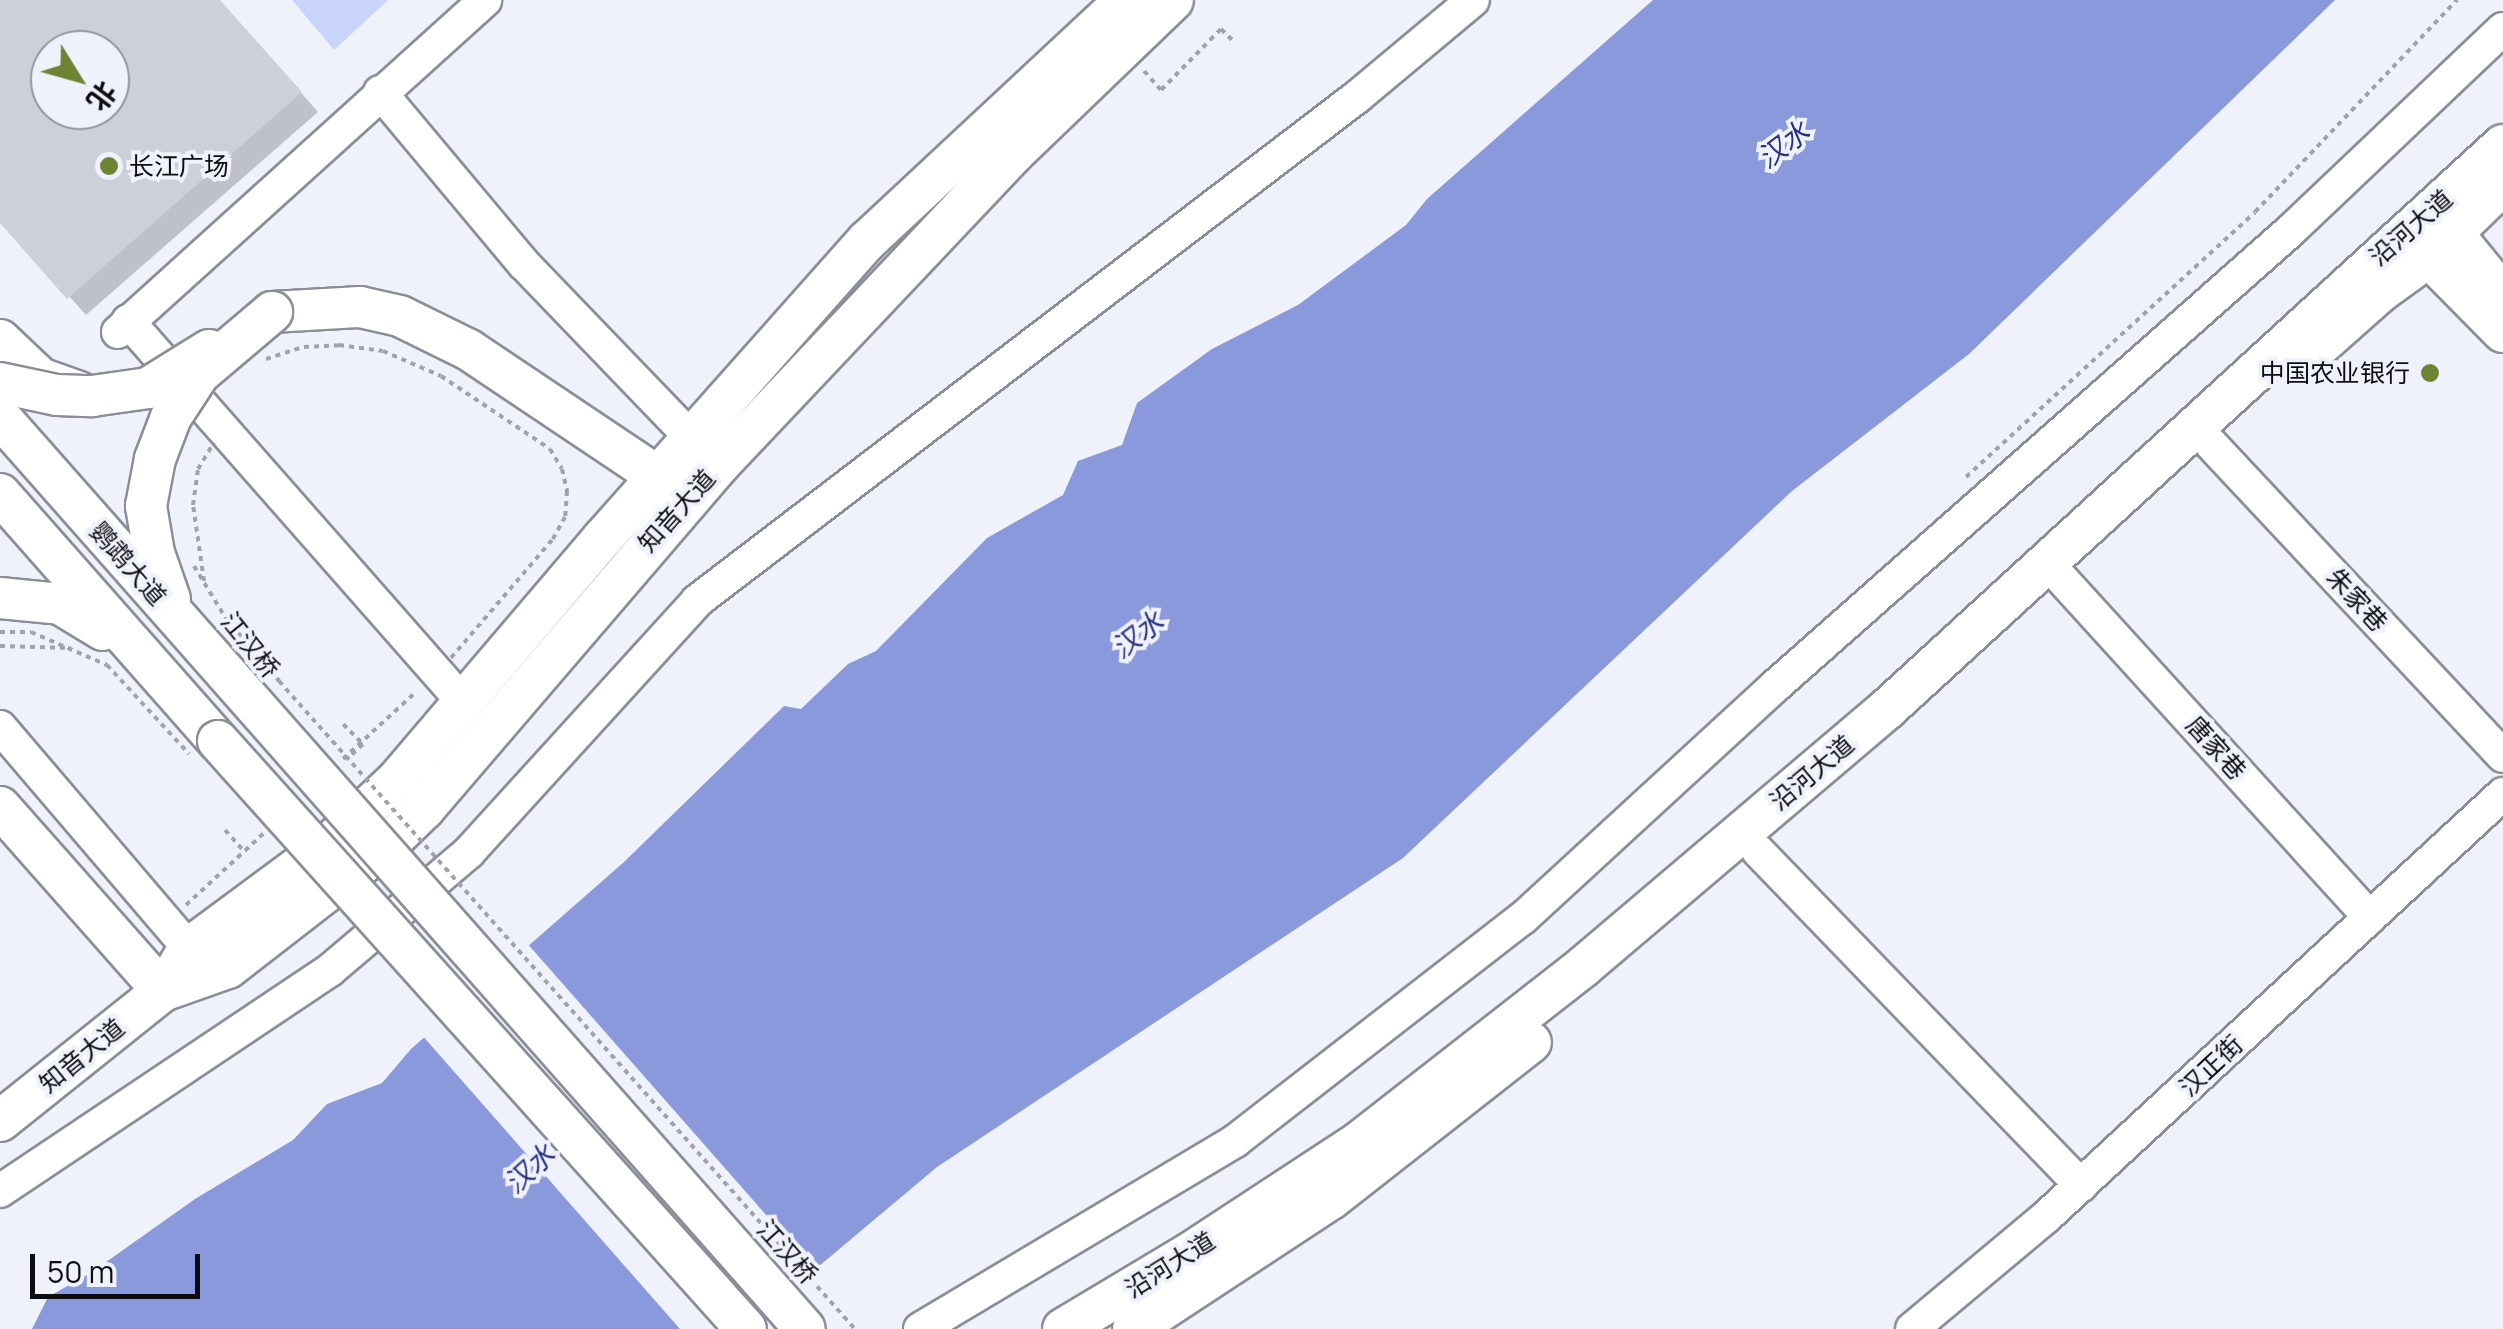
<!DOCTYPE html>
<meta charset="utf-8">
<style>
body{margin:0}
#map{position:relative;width:2503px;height:1329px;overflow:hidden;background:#eff2fb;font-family:Manrope,"Noto Sans SC",sans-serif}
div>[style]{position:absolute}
.green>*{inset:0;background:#c9d4fb}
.water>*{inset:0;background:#8999db}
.pier>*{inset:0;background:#eff2fb}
.shadow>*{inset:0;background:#0003}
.building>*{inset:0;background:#cdd0d9}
.path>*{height:4px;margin-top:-2px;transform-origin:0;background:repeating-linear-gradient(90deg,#a1a3aa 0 5px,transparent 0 10px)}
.roads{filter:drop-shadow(2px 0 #8b8e96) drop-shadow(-2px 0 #8b8e96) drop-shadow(0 2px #8b8e96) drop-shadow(0 -2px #8b8e96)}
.minor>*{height:32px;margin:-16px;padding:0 16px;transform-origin:16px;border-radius:16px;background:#fff}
.major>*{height:40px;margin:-20px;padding:0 20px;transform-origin:20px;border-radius:20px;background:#fff}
.path-bridge>*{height:4px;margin-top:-2px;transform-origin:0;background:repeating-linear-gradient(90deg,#a1a3aa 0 5px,transparent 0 10px)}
.bridges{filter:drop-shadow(2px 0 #8b8e96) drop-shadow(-2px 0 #8b8e96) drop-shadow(0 2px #8b8e96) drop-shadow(0 -2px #8b8e96)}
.major-bridge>*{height:40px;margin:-20px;padding:0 20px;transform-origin:20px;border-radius:20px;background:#fff}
.dots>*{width:28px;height:28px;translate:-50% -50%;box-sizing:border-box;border:5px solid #eff2fb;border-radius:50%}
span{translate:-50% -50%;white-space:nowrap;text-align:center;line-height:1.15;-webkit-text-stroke:8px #eff2fb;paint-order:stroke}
.poi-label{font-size:25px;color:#0c0d10}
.left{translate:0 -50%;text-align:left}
.right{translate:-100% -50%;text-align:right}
.street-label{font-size:25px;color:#0c0d10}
.water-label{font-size:28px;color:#28327e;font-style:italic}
.north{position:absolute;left:30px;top:30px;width:100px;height:100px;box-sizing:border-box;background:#eff2fb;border:2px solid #94969d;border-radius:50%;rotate:127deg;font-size:28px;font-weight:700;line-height:40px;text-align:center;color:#0c0d10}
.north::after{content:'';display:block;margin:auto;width:35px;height:45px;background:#6e8435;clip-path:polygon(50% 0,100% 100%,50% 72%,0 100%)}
.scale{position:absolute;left:30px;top:1254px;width:170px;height:45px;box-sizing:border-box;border:5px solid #0c0d10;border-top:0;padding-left:12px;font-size:30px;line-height:35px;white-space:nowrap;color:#0c0d10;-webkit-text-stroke:8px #eff2fb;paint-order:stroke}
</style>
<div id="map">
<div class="green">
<i style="clip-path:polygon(292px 0,388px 0,334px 50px)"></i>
</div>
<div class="water">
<i style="clip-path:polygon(1653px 0,2335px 0,1969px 354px,1792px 491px,1403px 858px,937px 1167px,744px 1329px,32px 1329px,48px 1297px,92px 1272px,195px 1199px,293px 1140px,327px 1104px,382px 1083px,411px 1049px,624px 862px,784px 706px,801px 709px,848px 664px,876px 651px,987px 538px,1063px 495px,1078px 461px,1122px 445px,1137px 403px,1212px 349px,1298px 305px,1406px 225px,1427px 199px)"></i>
</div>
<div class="pier">
<i style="clip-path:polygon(526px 942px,818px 1274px,752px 1329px,680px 1329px,421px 1034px)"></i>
</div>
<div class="shadow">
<i style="clip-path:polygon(evenodd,0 0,219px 0,318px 112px,86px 315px,0 219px,0 0,50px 50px,110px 50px,110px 110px,50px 110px,50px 50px)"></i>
</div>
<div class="building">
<i style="clip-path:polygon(evenodd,0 0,220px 0,302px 92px,67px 299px,0 223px,0 0,50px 50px,110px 50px,110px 110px,50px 110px,50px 50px)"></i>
</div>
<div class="path">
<i style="left:1144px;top:71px;width:25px;rotate:48deg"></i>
<i style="left:1161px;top:90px;width:86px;rotate:-45.5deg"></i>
<i style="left:1221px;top:29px;width:17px;rotate:45deg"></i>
<i style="left:1966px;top:477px;width:392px;rotate:-42.5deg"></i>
<i style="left:2255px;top:212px;width:293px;rotate:-46.4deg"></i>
<i style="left:0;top:646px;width:71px;rotate:1.6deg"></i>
<i style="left:343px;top:759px;width:100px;rotate:-42.6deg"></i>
<i style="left:225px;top:830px;width:27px;rotate:48deg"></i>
<i style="left:186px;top:905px;width:105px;rotate:-42.7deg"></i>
</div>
<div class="roads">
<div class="minor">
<i style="left:380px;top:92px;width:224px;rotate:50.1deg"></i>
<i style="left:524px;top:264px;width:265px;rotate:46.1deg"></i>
<i style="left:128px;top:321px;width:509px;rotate:48.67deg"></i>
<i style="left:118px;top:332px;width:495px;rotate:-42.1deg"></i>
<i style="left:2211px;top:444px;width:427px;rotate:46.9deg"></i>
<i style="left:2061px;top:578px;width:459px;rotate:47.7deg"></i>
<i style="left:0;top:727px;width:291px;rotate:49.5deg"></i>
<i style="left:1758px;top:851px;width:465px;rotate:46deg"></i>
<i style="left:0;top:1191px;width:397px;rotate:-33.8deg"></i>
<i style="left:330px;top:970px;width:182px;rotate:-40.3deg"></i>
<i style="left:469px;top:852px;width:339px;rotate:-47.7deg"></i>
<i style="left:697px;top:601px;width:830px;rotate:-37.37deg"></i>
<i style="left:1357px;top:97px;width:151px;rotate:-39.9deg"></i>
<i style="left:920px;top:1329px;width:367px;rotate:-30.8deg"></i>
<i style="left:1235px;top:1141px;width:364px;rotate:-37.8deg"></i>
<i style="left:1523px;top:918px;width:340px;rotate:-42.6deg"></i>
<i style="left:1773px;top:688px;width:689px;rotate:-41.47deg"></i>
<i style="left:2289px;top:232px;width:295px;rotate:-43.5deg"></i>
<i style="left:1912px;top:1329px;width:175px;rotate:-39.9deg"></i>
<i style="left:2046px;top:1217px;width:623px;rotate:-42.79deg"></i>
</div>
<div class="major">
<i style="left:2436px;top:213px;width:106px;rotate:50.7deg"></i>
<i style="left:2411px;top:239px;width:131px;rotate:45.3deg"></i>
<i style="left:272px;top:312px;width:88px;rotate:-3.3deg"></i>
<i style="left:360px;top:307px;width:41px;rotate:12.7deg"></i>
<i style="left:400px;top:316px;width:77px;rotate:26.2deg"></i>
<i style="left:469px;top:350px;width:252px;rotate:33.8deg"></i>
<i style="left:0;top:340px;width:55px;rotate:43.5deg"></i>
<i style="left:40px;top:378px;width:41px;rotate:19.7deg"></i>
<i style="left:2309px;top:355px;width:95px;rotate:-41.6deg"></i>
<i style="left:2380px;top:292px;width:58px;rotate:-35.9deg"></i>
<i style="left:2427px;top:258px;width:106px;rotate:-44.2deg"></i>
<i style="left:0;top:494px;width:329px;rotate:48.6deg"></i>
<i style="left:0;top:598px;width:60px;rotate:5.7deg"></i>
<i style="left:60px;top:604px;width:50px;rotate:31.2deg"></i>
<i style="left:0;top:807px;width:246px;rotate:48.5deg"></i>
<i style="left:163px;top:991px;width:50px;rotate:-58.8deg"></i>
<i style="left:189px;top:948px;width:173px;rotate:-36.5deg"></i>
<i style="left:328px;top:845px;width:95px;rotate:-43.3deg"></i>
<i style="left:397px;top:780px;width:318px;rotate:-49.6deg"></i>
<i style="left:603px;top:538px;width:397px;rotate:-48.4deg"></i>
<i style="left:867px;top:241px;width:353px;rotate:-43deg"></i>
<i style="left:0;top:1121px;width:208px;rotate:-38.6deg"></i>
<i style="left:163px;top:991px;width:69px;rotate:-19.5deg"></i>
<i style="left:228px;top:968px;width:202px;rotate:-37.8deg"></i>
<i style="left:388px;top:844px;width:50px;rotate:-44.2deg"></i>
<i style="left:424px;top:809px;width:452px;rotate:-49.4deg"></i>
<i style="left:718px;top:466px;width:428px;rotate:-46.6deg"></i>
<i style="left:1012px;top:155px;width:223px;rotate:-43.9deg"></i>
<i style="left:1063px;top:1329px;width:148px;rotate:-30.9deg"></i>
<i style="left:1190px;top:1253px;width:202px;rotate:-33.3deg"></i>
<i style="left:1359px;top:1142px;width:286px;rotate:-38deg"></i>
<i style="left:1584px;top:966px;width:397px;rotate:-40.3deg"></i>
<i style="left:1887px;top:709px;width:835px;rotate:-42.48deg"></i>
<i style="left:1133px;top:1329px;width:237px;rotate:-33.3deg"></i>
<i style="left:1331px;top:1199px;width:254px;rotate:-38.1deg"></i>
</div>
</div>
<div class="path-bridge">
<i style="left:266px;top:359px;width:40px;rotate:-18deg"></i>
<i style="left:304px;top:347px;width:35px;rotate:-3deg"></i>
<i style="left:339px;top:345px;width:44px;rotate:7.8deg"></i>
<i style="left:383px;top:351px;width:63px;rotate:23.3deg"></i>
<i style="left:441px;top:376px;width:131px;rotate:33.8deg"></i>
<i style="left:550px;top:449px;width:23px;rotate:59deg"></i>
<i style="left:562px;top:469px;width:23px;rotate:77deg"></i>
<i style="left:567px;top:491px;width:26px;rotate:94deg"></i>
<i style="left:565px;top:517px;width:26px;rotate:119deg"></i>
<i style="left:552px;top:540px;width:158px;rotate:130.6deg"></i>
<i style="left:194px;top:566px;width:60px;rotate:58.7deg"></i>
<i style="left:225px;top:617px;width:84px;rotate:49.8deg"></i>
<i style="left:279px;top:681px;width:867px;rotate:48.37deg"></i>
<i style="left:204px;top:581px;width:77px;rotate:-98.2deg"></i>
<i style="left:193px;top:505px;width:36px;rotate:-82deg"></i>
<i style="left:198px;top:469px;width:31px;rotate:-59deg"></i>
<i style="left:0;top:632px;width:31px"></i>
<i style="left:31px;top:632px;width:83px;rotate:23.5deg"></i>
<i style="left:107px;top:665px;width:121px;rotate:47.3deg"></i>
<i style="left:343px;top:724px;width:28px;rotate:45deg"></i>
<i style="left:363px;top:744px;width:21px;rotate:137deg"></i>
</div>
<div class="bridges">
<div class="major-bridge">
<i style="left:0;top:383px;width:58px;rotate:11.9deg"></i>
<i style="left:57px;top:395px;width:35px;rotate:2deg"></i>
<i style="left:92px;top:396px;width:57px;rotate:-8.1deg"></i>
<i style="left:148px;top:388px;width:72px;rotate:-31.9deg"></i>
<i style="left:0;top:417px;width:1216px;rotate:48.57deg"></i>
<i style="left:170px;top:599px;width:49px;rotate:-109.2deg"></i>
<i style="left:154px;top:553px;width:48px;rotate:-99.7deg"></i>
<i style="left:146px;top:506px;width:48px;rotate:-79.2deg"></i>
<i style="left:155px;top:459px;width:45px;rotate:-69.1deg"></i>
<i style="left:171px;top:417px;width:51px;rotate:-56.9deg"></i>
<i style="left:199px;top:374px;width:96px;rotate:-40.3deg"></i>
<i style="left:218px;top:741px;width:790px;rotate:48.08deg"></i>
</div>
</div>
<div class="dots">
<i style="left:109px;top:166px;background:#6e8435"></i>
<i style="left:2430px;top:373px;background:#6e8435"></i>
</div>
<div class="poi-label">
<span class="left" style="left:129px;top:166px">长江广场</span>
<span class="right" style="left:2410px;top:373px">中国农业银行</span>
</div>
<div class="street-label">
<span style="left:2411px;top:228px;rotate:-41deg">沿河大道</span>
<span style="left:677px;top:511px;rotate:-48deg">知音大道</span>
<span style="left:128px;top:564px;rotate:49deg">鹦鹉大道</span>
<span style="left:2357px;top:600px;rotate:47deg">朱家巷</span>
<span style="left:250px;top:645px;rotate:51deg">江汉桥</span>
<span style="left:2216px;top:748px;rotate:48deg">唐家巷</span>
<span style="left:1812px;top:773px;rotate:-40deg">沿河大道</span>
<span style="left:82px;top:1056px;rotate:-39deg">知音大道</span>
<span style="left:2211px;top:1066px;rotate:-43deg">汉正街</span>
<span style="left:787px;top:1252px;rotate:48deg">江汉桥</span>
<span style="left:1170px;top:1265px;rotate:-32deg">沿河大道</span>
</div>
<div class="water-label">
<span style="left:1783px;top:144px;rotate:-37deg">汉水</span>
<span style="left:1137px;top:634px;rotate:-37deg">汉水</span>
<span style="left:529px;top:1168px;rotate:-42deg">汉水</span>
</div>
<div class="north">北</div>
<div class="scale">50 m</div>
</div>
